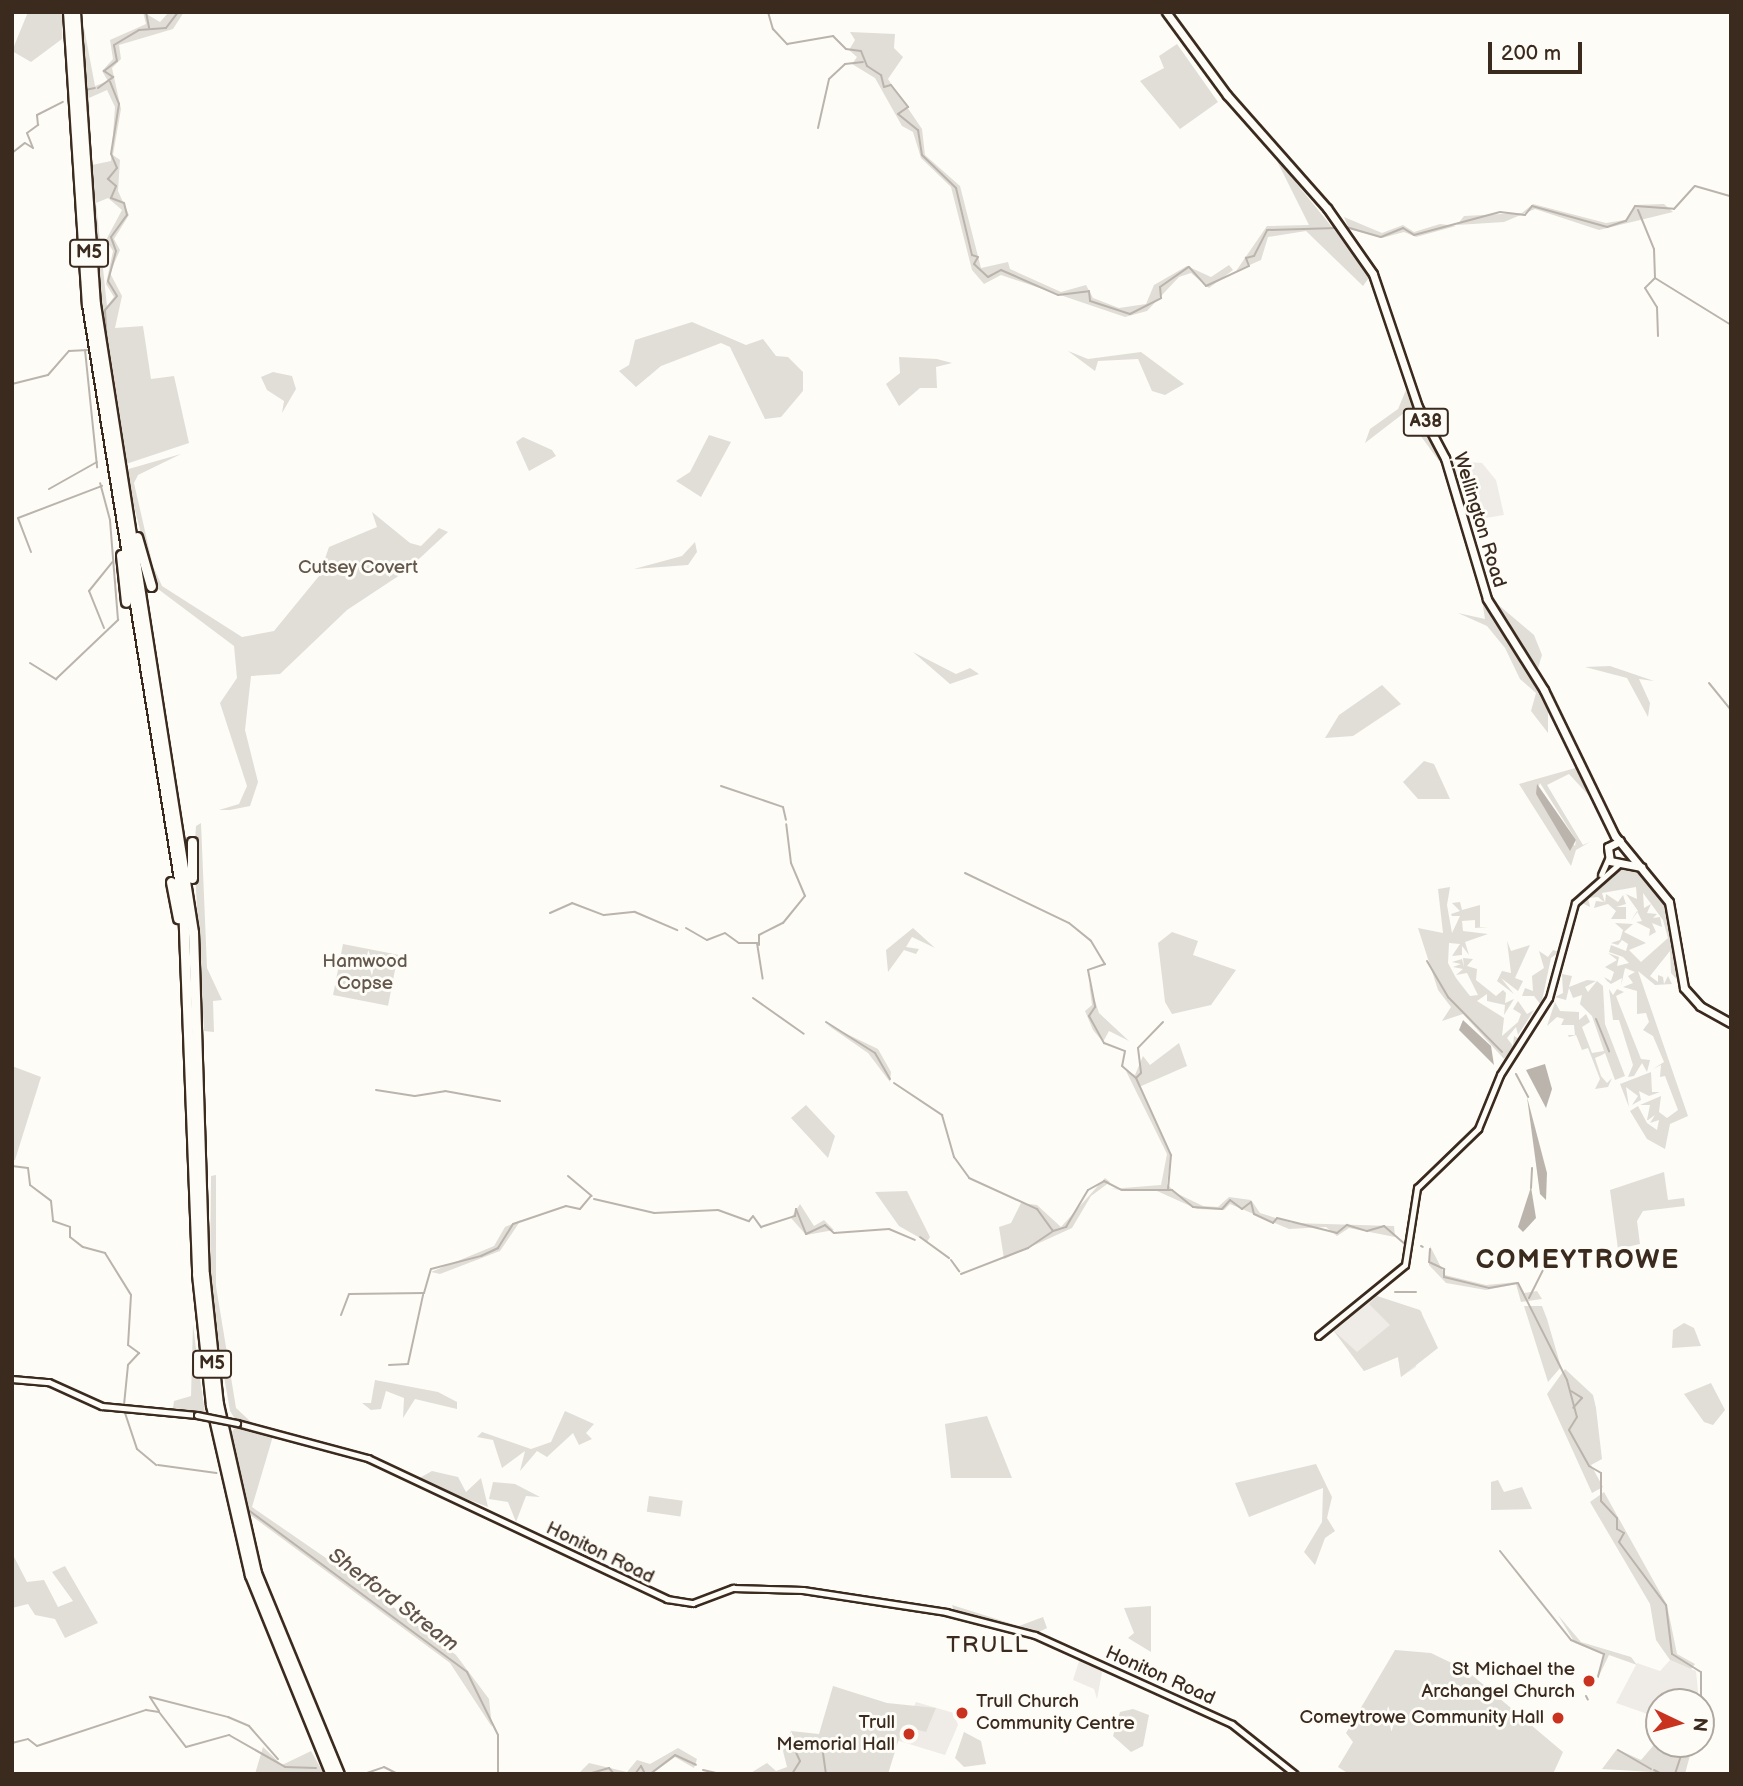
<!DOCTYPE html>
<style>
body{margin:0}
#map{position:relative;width:1743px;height:1786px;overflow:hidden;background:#fdfcf7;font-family:"Balsamiq Sans",sans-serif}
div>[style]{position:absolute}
.built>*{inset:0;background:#efece7}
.green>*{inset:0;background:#e1ded7;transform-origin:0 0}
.water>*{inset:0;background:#bbb4ad}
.stream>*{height:2px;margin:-1px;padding:0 1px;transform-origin:1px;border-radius:1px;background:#bbb4ad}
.roads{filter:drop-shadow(2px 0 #3b2a1e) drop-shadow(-2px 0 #3b2a1e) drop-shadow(0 2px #3b2a1e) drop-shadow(0 -2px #3b2a1e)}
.minor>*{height:4.5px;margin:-2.25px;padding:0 2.25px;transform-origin:2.25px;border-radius:2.25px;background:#fdfcf7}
.major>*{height:7px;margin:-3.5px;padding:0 3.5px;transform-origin:3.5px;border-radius:3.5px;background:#fdfcf7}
.highway>*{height:9px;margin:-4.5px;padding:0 4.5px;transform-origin:4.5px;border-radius:4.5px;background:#fdfcf7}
.bridges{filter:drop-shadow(2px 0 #3b2a1e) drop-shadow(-2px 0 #3b2a1e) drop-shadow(0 2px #3b2a1e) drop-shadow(0 -2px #3b2a1e)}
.minor-bridge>*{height:4.5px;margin:-2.25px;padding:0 2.25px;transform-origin:2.25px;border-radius:2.25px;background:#fdfcf7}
.dots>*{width:19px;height:19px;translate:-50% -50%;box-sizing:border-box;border:4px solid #fdfcf7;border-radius:50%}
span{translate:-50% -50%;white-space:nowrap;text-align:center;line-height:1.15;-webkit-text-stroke:6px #fdfcf7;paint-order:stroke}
.shield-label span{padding:2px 5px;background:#fdfcf7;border:2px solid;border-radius:5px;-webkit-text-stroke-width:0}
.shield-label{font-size:18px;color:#3b2a1e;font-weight:700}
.street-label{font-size:19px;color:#3b2a1e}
.park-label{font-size:19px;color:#64574c}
.poi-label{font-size:19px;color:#3b2a1e}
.right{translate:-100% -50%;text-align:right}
.left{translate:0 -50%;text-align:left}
.water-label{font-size:21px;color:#615349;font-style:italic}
.quarter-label{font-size:23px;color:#3b2a1e;letter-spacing:2px}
.district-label{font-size:26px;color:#3b2a1e;font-weight:700;letter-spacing:2px}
.frame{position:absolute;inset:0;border:14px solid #3b2a1e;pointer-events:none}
.north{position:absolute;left:1645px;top:1688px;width:70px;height:70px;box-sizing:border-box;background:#fdfcf7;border:2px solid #afa8a0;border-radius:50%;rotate:95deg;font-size:19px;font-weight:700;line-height:28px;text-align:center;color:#3b2a1e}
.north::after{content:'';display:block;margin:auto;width:24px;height:32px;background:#c8321e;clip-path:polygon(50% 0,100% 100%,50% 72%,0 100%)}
.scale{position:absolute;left:1488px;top:42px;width:94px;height:32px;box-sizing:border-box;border:4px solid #3b2a1e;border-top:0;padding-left:9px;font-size:21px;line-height:24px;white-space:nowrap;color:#3b2a1e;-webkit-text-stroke:5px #fdfcf7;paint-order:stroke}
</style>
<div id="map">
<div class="built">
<i style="clip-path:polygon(1452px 461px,1482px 463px,1496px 480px,1504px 515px,1467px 521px)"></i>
<i style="clip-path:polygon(1377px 1296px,1422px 1312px,1416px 1367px,1401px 1377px,1398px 1357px,1364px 1371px,1333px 1330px)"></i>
<i style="clip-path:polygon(1080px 1658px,1103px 1667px,1097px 1699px,1094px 1689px,1073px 1680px)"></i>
<i style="clip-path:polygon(1670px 1660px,1696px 1671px,1699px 1702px,1659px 1702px,1659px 1718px,1616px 1703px,1637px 1663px,1660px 1671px)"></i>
<i style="clip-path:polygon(916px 1702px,954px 1713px,958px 1725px,945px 1755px,896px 1740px)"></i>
</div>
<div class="green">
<i style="clip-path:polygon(28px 12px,63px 12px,62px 39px,31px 62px,12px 51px)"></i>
<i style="clip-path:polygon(evenodd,81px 12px,95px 86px,108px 81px,102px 71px,113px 59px,110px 40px,146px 24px,143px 12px,160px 22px,169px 12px,184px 12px,173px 29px,119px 45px,121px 59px,112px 68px,121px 109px,113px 155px,120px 160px,118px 191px,129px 215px,114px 239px,120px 250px,110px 273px,122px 296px,115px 328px,143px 326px,151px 379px,174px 376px,189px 443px,123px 465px,98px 287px,81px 12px,107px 90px,115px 107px,111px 161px,92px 165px,89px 98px,107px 90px,81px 12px,108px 198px,122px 210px,106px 240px,113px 251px,106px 284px,114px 297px,107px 306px,96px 203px,108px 198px)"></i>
<i style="clip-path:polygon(850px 32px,895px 34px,894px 48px,903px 57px,888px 79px,922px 129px,925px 155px,960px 186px,981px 268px,1008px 262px,1010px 269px,1061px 292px,1086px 285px,1093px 298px,1119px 308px,1146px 304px,1154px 285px,1187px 266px,1211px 277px,1229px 265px,1233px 270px,1209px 288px,1191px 273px,1179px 277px,1147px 311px,1125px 317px,1001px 275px,984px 284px,972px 270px,951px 187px,921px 158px,913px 132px,902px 126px,875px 78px,852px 64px,857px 57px,849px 50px,855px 40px)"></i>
<i style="clip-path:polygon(1177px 44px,1218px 102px,1180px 129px,1140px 81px,1164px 68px,1159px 56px)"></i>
<i style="clip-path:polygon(1275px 157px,1371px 275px,1363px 286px,1306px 231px,1268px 237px,1261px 260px,1236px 271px,1267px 226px,1309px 225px)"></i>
<i style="clip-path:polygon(1533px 204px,1606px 223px,1625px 220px,1635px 205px,1664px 204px,1673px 212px,1599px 230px,1535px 209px,1504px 222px,1457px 225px,1464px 216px,1522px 213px)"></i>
<i style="clip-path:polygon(1344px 217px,1382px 233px,1403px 225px,1414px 232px,1440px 224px,1456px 226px,1416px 237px,1404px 232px,1382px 238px,1349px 229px)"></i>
<i style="clip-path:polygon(692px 322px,746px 345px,763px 339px,776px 356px,788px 357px,803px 372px,803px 391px,781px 417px,765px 419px,730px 347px,721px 343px,661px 366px,636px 387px,619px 371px,629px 365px,635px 340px)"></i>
<i style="clip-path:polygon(1068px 351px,1088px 359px,1141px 352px,1184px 384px,1165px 395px,1152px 391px,1138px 359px,1098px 361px,1095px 371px)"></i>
<i style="clip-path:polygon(899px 357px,937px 359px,952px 363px,936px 367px,937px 388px,920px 388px,899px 406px,886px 384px,900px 373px)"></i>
<i style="clip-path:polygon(273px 372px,292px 376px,296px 389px,282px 413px,284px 401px,267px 390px,261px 377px)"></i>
<i style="clip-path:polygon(1406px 390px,1440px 454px,1439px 461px,1404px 413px,1365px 443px,1370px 429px,1398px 409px)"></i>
<i style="clip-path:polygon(709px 435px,731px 442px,701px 497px,676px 481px,690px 472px)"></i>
<i style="clip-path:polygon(523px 437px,552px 450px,556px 456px,529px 471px,516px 442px)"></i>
<i style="clip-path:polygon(181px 454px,138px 475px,134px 483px,153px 566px,162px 586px,242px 637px,274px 631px,319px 576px,329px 547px,377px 527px,372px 512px,410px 543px,421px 546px,439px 528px,448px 532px,406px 571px,347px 610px,280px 674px,251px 676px,245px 730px,258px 782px,250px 806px,230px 810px,219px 810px,239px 804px,247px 786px,220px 703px,237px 678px,234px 646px,154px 586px,125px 470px)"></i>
<i style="clip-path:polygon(695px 542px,697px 552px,688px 565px,634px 569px,682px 556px)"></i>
<i style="clip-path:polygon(1488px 596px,1534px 635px,1542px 655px,1538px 668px)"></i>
<i style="clip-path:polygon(1482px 600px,1548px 705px,1548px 733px,1531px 711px,1536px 693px,1520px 679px,1505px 648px,1487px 626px,1458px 613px,1485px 619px)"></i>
<i style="clip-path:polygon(913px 652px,956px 674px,970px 668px,979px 674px,950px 684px)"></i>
<i style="clip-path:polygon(1610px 666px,1654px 681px,1639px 679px,1650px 703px,1648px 717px,1627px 678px,1585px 667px)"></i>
<i style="clip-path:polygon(1382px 685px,1401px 704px,1353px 736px,1325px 738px,1339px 715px)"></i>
<i style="clip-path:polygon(1424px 761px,1434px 764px,1450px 799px,1418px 799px,1403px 782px)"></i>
<i style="clip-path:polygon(evenodd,1579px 767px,1592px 799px,1569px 774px,1547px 785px,1583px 845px,1590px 842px,1576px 850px,1571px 866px,1519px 784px,1579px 767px,1540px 783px,1576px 840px,1575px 846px,1536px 794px,1540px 783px)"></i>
<i style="clip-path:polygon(201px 823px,207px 968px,222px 1000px,213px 1001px,214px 1032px,204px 1031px,194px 855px,196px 826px)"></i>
<i style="clip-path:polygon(1627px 867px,1645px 876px,1667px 905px,1674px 947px,1678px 981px,1671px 973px,1670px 951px,1650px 976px,1658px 982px,1658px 975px,1663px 977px,1664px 984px,1668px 976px,1672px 984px,1655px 985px,1638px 971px,1688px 1116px,1670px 1124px,1665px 1149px,1647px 1139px,1630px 1111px,1638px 1106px,1647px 1123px,1657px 1130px,1659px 1120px,1650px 1123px,1655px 1115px,1648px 1120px,1647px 1120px,1650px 1105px,1640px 1105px,1661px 1096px,1659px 1112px,1667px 1118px,1678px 1110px,1665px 1076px,1660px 1077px,1661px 1065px,1653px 1069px,1664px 1062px,1653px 1036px,1643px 1030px,1649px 1022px,1646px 1013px,1637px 1014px,1637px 991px,1623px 987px,1633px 983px,1628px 976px,1635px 972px,1625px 968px,1621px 986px,1622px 978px,1611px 984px,1607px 981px,1604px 977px,1611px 981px,1614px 972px,1605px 967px,1617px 960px,1608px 953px,1619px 957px,1617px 966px,1629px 963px,1623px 957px,1609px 952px,1611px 945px,1626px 951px,1628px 944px,1622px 940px,1618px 945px,1611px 943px,1620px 940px,1623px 930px,1615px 923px,1633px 924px,1624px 932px,1646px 943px,1629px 950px,1641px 962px,1668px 938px,1663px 920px,1643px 893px,1644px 908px,1651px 904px,1647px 913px,1657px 914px,1653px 918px,1660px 917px,1662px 927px,1652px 923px,1656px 932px,1649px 936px,1650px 929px,1636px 922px,1642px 921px,1637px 911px,1631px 921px,1638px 911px,1626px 894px,1637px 899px,1636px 887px,1602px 893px,1605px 903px,1606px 894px,1618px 902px,1623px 895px,1626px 904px,1616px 907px,1626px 907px,1626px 919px,1611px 919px,1616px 911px,1608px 904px,1594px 908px,1596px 901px,1604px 902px,1598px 897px,1588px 898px,1590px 907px,1580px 902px,1609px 874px)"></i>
<i style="clip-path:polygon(1450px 887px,1447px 905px,1452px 933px,1460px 916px,1452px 916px,1451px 914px,1460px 911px,1452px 903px,1460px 902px,1462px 910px,1480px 905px,1480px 927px,1488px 927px,1475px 928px,1475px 920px,1462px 921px,1463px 931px,1488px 934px,1465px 942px,1469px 955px,1462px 946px,1462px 955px,1452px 956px,1460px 944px,1449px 943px,1448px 963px,1456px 978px,1470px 996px,1478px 995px,1467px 973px,1456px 975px,1463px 969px,1453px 967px,1461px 964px,1452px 962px,1462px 959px,1464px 967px,1463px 958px,1473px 959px,1467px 966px,1477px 969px,1476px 980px,1496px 996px,1503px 990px,1506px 993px,1505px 1003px,1514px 999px,1504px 1015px,1505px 1005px,1487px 1001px,1487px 994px,1477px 1001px,1504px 1018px,1502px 1036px,1518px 1022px,1521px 1014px,1513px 1009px,1518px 1001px,1527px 1014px,1534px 1010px,1518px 1035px,1516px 1027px,1507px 1038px,1513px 1046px,1514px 1036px,1521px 1040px,1504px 1059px,1463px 1014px,1442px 1021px,1451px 1007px,1438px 990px,1418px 928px,1443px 933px,1438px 889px)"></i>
<i style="clip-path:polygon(913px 928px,935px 948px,912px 937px,906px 947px,919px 949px,916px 954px,904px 950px,888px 972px,886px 950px)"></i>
<i style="clip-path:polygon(1172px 932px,1198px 941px,1193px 955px,1236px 970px,1211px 1005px,1172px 1014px,1165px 1002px,1158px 943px)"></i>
<i style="clip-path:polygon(1507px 941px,1511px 951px,1530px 945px,1515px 978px,1523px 981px,1518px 991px,1501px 978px,1514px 994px,1497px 981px,1502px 971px,1511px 973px)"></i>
<i style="left:343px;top:944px;width:56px;height:52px;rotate:11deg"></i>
<i style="clip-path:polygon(1553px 950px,1559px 952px,1551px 958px,1541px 1005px,1534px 996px,1522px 996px,1525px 988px,1533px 991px,1532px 976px,1544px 968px,1539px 951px,1548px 957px)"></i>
<i style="clip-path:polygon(1562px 974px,1572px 976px,1569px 987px,1587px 980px,1596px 981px,1585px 987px,1588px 992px,1597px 981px,1603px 986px,1605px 1024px,1625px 1076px,1615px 1080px,1605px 1053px,1602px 1055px,1595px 1058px,1601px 1076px,1607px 1083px,1612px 1078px,1608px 1087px,1595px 1089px,1600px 1079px,1588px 1048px,1582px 1050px,1576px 1035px,1569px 1037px,1568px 1035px,1575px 1035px,1574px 1025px,1561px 1025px,1564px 1019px,1557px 1017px,1547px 1026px,1555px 1002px,1560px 1011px,1579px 1012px,1579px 1020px,1586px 1014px,1590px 1022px,1582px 1027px,1592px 1053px,1604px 1051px,1592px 1016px,1580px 1004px,1582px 995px,1573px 998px,1569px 988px,1566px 1000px,1555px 997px,1563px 993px)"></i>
<i style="clip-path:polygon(1089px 983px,1099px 1013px,1129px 1041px,1109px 1031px,1103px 1042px,1093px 1030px,1085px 1011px,1092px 1005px)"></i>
<i style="clip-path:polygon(1609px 989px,1613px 995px,1617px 989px,1624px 992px,1616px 996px,1641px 1059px,1650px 1060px,1647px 1072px,1642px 1063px,1634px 1076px,1628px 1077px,1633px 1065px,1619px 1020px,1613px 1020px)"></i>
<i style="clip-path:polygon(826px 1024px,878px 1049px,891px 1072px,890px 1082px,868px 1053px)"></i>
<i style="clip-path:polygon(1179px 1043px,1187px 1066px,1139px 1087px,1171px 1154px,1167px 1184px,1176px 1193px,1203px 1206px,1218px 1207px,1229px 1197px,1251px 1200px,1260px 1213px,1292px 1223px,1394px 1226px,1395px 1237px,1349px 1228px,1337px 1236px,1326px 1227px,1289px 1229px,1230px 1204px,1224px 1210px,1197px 1209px,1157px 1191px,1110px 1189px,1161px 1185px,1167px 1154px,1126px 1071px,1135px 1075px,1143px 1056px,1150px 1065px)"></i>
<i style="clip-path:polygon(12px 1066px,41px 1077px,15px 1160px,12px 1160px)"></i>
<i style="clip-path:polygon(1651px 1072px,1652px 1092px,1660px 1092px,1649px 1096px,1639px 1091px,1641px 1100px,1632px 1105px,1638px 1096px,1626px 1087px,1629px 1107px,1620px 1084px)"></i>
<i style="clip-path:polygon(806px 1105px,835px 1136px,828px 1158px,791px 1118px)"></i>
<i style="clip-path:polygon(1664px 1172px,1668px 1200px,1684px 1198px,1685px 1206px,1643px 1211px,1637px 1221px,1640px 1244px,1618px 1249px,1610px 1190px)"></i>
<i style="clip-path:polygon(216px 1175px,216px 1286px,236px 1408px,251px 1422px,235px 1419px,230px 1411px,217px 1336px,210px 1274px,211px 1176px)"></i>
<i style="clip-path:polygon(1105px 1178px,1110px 1182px,1091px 1196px,1072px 1228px,1004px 1259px,999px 1227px,1011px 1223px,1021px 1203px,1037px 1205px,1061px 1227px)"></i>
<i style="clip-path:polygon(907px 1191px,930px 1237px,927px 1242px,899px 1226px,875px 1192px)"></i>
<i style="clip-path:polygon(800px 1204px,814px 1226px,824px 1220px,834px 1230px,806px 1235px,791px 1218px)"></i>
<i style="clip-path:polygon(521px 1220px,500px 1251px,440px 1274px,431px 1272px,494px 1246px,505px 1227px)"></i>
<i style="clip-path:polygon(1430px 1246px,1445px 1275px,1486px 1285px,1518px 1282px,1524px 1293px,1537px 1291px,1542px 1299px,1521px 1302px,1516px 1284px,1486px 1290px,1446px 1283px,1429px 1265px)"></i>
<i style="clip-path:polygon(1377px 1296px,1420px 1310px,1438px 1348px,1401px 1377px,1398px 1357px,1364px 1371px,1333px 1330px,1357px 1352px,1390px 1325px,1369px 1304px)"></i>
<i style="clip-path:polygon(1524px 1306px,1542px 1306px,1547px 1319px,1561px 1367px,1548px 1382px)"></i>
<i style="clip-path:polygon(1684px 1323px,1694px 1328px,1701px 1346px,1672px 1348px,1673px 1330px)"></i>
<i style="clip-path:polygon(193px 1324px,197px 1357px,205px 1413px,173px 1408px,174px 1401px,191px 1396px)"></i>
<i style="clip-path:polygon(1565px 1369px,1593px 1395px,1596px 1408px,1602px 1459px,1591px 1465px,1603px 1487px,1592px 1493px,1547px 1394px)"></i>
<i style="clip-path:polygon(375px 1380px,438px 1392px,457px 1402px,457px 1409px,415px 1399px,403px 1418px,404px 1398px,386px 1391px,381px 1409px,371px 1410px,362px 1403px,371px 1403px)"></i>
<i style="clip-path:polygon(1711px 1383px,1725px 1410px,1713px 1425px,1704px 1422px,1684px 1394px)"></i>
<i style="clip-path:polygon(565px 1411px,594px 1424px,586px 1433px,592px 1439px,579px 1445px,573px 1433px,547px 1457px,537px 1451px,520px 1471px,525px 1451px,502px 1468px,493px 1440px,477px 1437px,482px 1432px,531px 1449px,551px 1442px)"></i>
<i style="clip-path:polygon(987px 1416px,1012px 1478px,951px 1478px,945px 1424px)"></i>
<i style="clip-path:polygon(236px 1426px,273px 1436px,252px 1507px,365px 1585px,377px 1584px,379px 1596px,456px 1655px,489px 1699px,492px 1727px,450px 1663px,249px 1514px,230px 1435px)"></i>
<i style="clip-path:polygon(1316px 1464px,1332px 1497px,1327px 1518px,1335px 1531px,1325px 1538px,1315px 1565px,1304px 1552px,1322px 1522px,1323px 1488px,1249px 1517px,1235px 1483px)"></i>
<i style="clip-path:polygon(432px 1471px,458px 1477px,466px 1492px,481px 1478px,488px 1507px,416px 1480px)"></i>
<i style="clip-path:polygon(1498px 1480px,1504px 1492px,1522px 1487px,1532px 1509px,1491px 1510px,1491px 1482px)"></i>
<i style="clip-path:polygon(493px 1482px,515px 1484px,540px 1497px,526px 1496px,516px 1522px,508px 1502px,489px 1499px)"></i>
<i style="clip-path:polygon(1604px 1492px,1667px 1605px,1677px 1654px,1695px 1664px,1691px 1669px,1670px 1660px,1656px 1640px,1650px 1604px,1590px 1502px)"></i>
<i style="left:649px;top:1496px;width:34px;height:16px;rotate:8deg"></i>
<i style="clip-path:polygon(12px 1553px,27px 1582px,44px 1580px,58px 1607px,73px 1601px,52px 1572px,65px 1566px,98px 1623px,65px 1638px,55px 1619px,35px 1615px,28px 1604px,12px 1608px)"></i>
<i style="clip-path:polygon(952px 1605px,1019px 1626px,1043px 1617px,1047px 1628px,1037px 1633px,954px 1612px)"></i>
<i style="clip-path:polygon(1151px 1606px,1151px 1652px,1128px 1638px,1134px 1633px,1124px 1608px)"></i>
<i style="clip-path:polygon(1558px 1615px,1581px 1642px,1631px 1657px,1637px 1665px,1609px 1655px,1597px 1680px,1604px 1655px,1575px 1643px)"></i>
<i style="clip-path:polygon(1395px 1650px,1431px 1653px,1466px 1670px,1563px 1752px,1553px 1774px,1349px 1774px,1338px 1767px,1353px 1742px,1346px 1733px)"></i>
<i style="clip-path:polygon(833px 1686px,887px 1703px,936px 1708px,926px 1732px,903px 1726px,888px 1774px,749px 1774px,767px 1763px,776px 1771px,787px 1767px,783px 1751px,791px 1731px,819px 1734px)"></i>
<i style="clip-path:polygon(1133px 1709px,1149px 1715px,1143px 1746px,1131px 1752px,1113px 1736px,1120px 1712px)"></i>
<i style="clip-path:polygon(964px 1732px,981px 1741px,986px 1764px,964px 1767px,955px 1758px)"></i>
<i style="clip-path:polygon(1659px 1739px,1693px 1744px,1685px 1774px,1602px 1769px,1617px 1749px,1641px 1760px)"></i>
<i style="clip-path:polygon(263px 1747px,282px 1765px,311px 1751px,324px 1774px,255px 1774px)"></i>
<i style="clip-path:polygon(678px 1748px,697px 1759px,694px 1768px,675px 1757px,652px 1774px,578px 1774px,589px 1763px,627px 1772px,637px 1760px,650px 1764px)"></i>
</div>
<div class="water">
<i style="clip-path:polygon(1537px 784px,1576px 840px,1570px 851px,1536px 794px)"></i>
<i style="clip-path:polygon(1463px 1020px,1491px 1046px,1494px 1065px,1459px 1030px)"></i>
<i style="clip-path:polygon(1545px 1064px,1552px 1089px,1546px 1108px,1526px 1070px)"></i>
<i style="clip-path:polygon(1527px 1097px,1547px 1173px,1546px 1200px,1540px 1194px)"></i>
<i style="clip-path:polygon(1531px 1187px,1536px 1218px,1523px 1232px,1518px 1227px)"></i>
</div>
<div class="stream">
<i style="left:146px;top:12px;width:16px;rotate:79deg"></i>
<i style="left:768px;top:12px;width:18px;rotate:74deg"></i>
<i style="left:773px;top:29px;width:21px;rotate:47deg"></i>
<i style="left:787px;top:44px;width:47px;rotate:-9.9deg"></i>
<i style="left:833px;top:36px;width:18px;rotate:45deg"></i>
<i style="left:846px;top:49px;width:15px;rotate:8deg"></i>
<i style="left:861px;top:51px;width:16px;rotate:68deg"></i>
<i style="left:867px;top:66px;width:17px;rotate:33deg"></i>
<i style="left:881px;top:75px;width:12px;rotate:76deg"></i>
<i style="left:884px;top:87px;width:7px;rotate:-16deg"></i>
<i style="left:891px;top:85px;width:28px;rotate:52deg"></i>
<i style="left:908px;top:107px;width:12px;rotate:145deg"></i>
<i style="left:898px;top:114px;width:26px;rotate:39deg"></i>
<i style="left:918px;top:130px;width:25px;rotate:81deg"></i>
<i style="left:922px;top:155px;width:47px;rotate:44.1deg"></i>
<i style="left:956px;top:188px;width:69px;rotate:76.6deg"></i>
<i style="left:972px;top:255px;width:6px;rotate:18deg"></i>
<i style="left:978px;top:257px;width:8px;rotate:120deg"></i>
<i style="left:974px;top:264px;width:19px;rotate:43deg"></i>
<i style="left:988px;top:277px;width:15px;rotate:-28deg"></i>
<i style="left:1001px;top:270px;width:62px;rotate:23.7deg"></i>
<i style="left:1058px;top:295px;width:31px;rotate:-7deg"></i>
<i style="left:1089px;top:291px;width:10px;rotate:84deg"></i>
<i style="left:1090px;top:301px;width:42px;rotate:18deg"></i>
<i style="left:1130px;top:314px;width:35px;rotate:-27deg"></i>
<i style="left:1161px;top:298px;width:11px;rotate:-95deg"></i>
<i style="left:1160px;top:287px;width:35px;rotate:-35deg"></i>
<i style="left:1189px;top:267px;width:25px;rotate:48deg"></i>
<i style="left:1206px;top:286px;width:47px;rotate:-24.9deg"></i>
<i style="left:1249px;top:266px;width:9px;rotate:-111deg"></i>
<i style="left:1246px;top:258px;width:8px;rotate:-14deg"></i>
<i style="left:1254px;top:256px;width:29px;rotate:-63deg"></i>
<i style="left:1267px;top:230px;width:70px;rotate:-1.6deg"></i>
<i style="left:98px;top:88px;width:19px;rotate:-36deg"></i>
<i style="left:113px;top:77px;width:11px;rotate:-146deg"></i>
<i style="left:104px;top:71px;width:16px;rotate:-38deg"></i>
<i style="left:117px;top:61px;width:16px;rotate:-101deg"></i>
<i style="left:114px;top:45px;width:29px;rotate:-31deg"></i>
<i style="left:139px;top:30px;width:27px;rotate:-4deg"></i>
<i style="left:166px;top:28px;width:20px;rotate:-53deg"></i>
<i style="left:85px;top:90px;width:10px;rotate:-11deg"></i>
<i style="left:818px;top:128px;width:50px;rotate:-77.3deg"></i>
<i style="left:829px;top:79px;width:22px;rotate:-43deg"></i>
<i style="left:845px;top:64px;width:18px;rotate:-6deg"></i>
<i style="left:12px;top:153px;width:16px;rotate:-38deg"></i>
<i style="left:25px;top:143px;width:9px;rotate:32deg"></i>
<i style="left:33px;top:148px;width:16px;rotate:-112deg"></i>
<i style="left:27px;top:133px;width:14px;rotate:-36deg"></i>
<i style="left:38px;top:125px;width:10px;rotate:-96deg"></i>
<i style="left:37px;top:115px;width:29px;rotate:-27deg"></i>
<i style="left:1638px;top:210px;width:42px;rotate:67.7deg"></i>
<i style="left:1654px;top:249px;width:29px;rotate:88deg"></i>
<i style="left:1655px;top:278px;width:89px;rotate:31.7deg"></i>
<i style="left:1346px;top:227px;width:36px;rotate:16deg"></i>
<i style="left:1381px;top:237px;width:24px;rotate:-22deg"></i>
<i style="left:1403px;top:228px;width:13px;rotate:32deg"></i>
<i style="left:1414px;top:235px;width:89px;rotate:-15deg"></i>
<i style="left:1500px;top:212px;width:25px;rotate:7deg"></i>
<i style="left:1525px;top:215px;width:11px;rotate:-52deg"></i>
<i style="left:1532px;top:206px;width:78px;rotate:15.6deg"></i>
<i style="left:1607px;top:227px;width:20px;rotate:-18deg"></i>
<i style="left:1626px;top:221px;width:17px;rotate:-59deg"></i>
<i style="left:1635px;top:206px;width:39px;rotate:4deg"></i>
<i style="left:1674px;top:209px;width:31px;rotate:-48deg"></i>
<i style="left:1695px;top:186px;width:37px;rotate:16deg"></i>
<i style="left:1655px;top:278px;width:14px;rotate:135deg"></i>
<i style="left:1645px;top:288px;width:22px;rotate:58deg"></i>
<i style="left:1657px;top:307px;width:29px;rotate:88deg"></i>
<i style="left:107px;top:348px;width:38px;rotate:-93deg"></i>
<i style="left:105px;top:310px;width:18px;rotate:-49deg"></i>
<i style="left:117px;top:296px;width:17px;rotate:-121deg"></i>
<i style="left:108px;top:281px;width:31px;rotate:-75deg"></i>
<i style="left:116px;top:251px;width:15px;rotate:-110deg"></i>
<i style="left:111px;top:237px;width:27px;rotate:-54deg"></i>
<i style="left:127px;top:215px;width:12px;rotate:-104deg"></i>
<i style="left:124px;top:203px;width:14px;rotate:-159deg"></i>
<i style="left:111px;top:198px;width:13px;rotate:-67deg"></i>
<i style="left:116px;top:186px;width:11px;rotate:-139deg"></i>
<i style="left:108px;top:179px;width:14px;rotate:-51deg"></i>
<i style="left:117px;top:168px;width:15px;rotate:-113deg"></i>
<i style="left:111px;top:154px;width:51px;rotate:-80.9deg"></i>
<i style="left:119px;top:104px;width:24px;rotate:-112deg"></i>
<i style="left:85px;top:350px;width:118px;rotate:84.1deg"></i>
<i style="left:12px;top:384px;width:37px;rotate:-14deg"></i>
<i style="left:48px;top:375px;width:32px;rotate:-49deg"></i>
<i style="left:69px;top:351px;width:19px;rotate:-3deg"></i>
<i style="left:49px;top:489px;width:55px;rotate:-29.4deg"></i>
<i style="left:31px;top:552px;width:36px;rotate:-111deg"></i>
<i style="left:18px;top:518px;width:90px;rotate:-20.9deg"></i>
<i style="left:104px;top:628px;width:40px;rotate:-112deg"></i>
<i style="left:89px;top:591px;width:38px;rotate:-51deg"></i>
<i style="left:30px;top:663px;width:31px;rotate:32deg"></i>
<i style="left:56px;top:679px;width:86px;rotate:-43.6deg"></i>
<i style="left:118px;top:620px;width:100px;rotate:-94.6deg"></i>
<i style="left:110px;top:520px;width:38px;rotate:-105deg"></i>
<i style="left:1709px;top:683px;width:35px;rotate:51deg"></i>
<i style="left:721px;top:786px;width:65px;rotate:18.7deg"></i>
<i style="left:783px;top:807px;width:13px;rotate:77deg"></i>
<i style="left:965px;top:873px;width:115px;rotate:25.7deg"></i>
<i style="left:1069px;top:923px;width:28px;rotate:39deg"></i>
<i style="left:1091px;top:941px;width:27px;rotate:59deg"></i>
<i style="left:1105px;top:964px;width:18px;rotate:161deg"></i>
<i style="left:1088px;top:970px;width:38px;rotate:79deg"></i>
<i style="left:1095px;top:1007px;width:11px;rotate:124deg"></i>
<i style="left:1089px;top:1016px;width:31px;rotate:61deg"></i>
<i style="left:1104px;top:1043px;width:22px;rotate:21deg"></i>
<i style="left:1125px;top:1051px;width:15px;rotate:101deg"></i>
<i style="left:1122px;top:1066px;width:18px;rotate:41deg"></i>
<i style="left:550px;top:913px;width:24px;rotate:-24deg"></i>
<i style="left:572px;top:903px;width:34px;rotate:21deg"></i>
<i style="left:604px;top:915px;width:31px;rotate:-6deg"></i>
<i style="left:635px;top:912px;width:46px;rotate:23.2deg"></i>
<i style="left:686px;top:928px;width:24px;rotate:30deg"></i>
<i style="left:707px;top:940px;width:19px;rotate:-21deg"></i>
<i style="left:725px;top:933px;width:17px;rotate:36deg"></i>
<i style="left:739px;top:943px;width:18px"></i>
<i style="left:757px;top:943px;width:36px;rotate:81deg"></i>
<i style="left:759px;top:945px;width:10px;rotate:-90deg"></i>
<i style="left:759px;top:935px;width:27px;rotate:-27deg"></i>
<i style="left:783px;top:923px;width:35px;rotate:-51deg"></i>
<i style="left:805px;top:896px;width:36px;rotate:-113deg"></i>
<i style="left:791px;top:863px;width:39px;rotate:-97deg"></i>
<i style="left:1427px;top:961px;width:42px;rotate:59.7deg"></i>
<i style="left:1448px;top:997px;width:77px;rotate:45.5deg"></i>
<i style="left:753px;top:998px;width:62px;rotate:35.2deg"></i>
<i style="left:1596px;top:1019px;width:35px;rotate:68deg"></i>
<i style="left:826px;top:1022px;width:58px;rotate:32.3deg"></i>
<i style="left:875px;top:1053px;width:30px;rotate:60deg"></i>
<i style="left:1163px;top:1022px;width:36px;rotate:134deg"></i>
<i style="left:1138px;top:1048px;width:25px;rotate:83deg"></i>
<i style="left:1141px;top:1073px;width:7px;rotate:135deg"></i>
<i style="left:1136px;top:1078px;width:85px;rotate:65.6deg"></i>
<i style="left:1171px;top:1155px;width:35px;rotate:95deg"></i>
<i style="left:1516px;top:1074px;width:26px;rotate:62deg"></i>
<i style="left:894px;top:1083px;width:58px;rotate:33.7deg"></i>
<i style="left:942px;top:1115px;width:44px;rotate:74.1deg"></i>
<i style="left:954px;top:1157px;width:26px;rotate:54deg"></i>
<i style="left:969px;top:1178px;width:75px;rotate:24.5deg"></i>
<i style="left:1037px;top:1209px;width:27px;rotate:54deg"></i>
<i style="left:1053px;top:1231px;width:14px;rotate:-17deg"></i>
<i style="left:1066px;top:1227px;width:43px;rotate:-59.3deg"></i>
<i style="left:1088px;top:1190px;width:18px;rotate:-29deg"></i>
<i style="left:1104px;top:1181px;width:20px;rotate:27deg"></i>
<i style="left:1122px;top:1190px;width:50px"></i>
<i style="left:1172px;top:1190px;width:27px;rotate:39deg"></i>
<i style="left:1193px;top:1207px;width:29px;rotate:4deg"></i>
<i style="left:1222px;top:1209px;width:12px;rotate:-48deg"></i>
<i style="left:1230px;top:1200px;width:15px;rotate:37deg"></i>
<i style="left:1242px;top:1209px;width:11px;rotate:-38deg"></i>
<i style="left:1251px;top:1202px;width:12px;rotate:76deg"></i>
<i style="left:1254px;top:1214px;width:21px;rotate:25deg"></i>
<i style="left:1273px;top:1223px;width:6px;rotate:-51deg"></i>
<i style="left:1277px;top:1218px;width:62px;rotate:14deg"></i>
<i style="left:1337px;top:1233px;width:13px;rotate:-39deg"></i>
<i style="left:1347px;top:1225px;width:21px;rotate:17deg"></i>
<i style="left:1367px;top:1231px;width:18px;rotate:-16deg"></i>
<i style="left:1384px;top:1226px;width:28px;rotate:41deg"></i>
<i style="left:376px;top:1090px;width:39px;rotate:9deg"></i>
<i style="left:415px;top:1096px;width:30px;rotate:-9deg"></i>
<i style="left:445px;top:1091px;width:56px;rotate:10.3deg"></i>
<i style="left:12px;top:1156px;width:7px;rotate:90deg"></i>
<i style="left:12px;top:1166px;width:16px;rotate:7deg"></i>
<i style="left:28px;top:1168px;width:17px;rotate:83deg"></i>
<i style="left:30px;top:1185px;width:26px;rotate:37deg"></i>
<i style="left:51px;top:1201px;width:20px;rotate:84deg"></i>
<i style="left:53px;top:1221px;width:18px;rotate:19deg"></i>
<i style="left:70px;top:1227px;width:10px;rotate:90deg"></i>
<i style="left:70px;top:1237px;width:16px;rotate:38deg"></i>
<i style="left:83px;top:1247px;width:23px;rotate:15deg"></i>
<i style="left:105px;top:1253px;width:49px;rotate:58.2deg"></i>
<i style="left:131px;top:1295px;width:50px;rotate:93.4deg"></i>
<i style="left:128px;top:1345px;width:14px;rotate:36deg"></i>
<i style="left:139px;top:1353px;width:16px;rotate:133deg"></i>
<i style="left:128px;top:1365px;width:40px;rotate:95.7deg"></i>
<i style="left:568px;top:1176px;width:31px;rotate:40deg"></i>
<i style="left:1531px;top:1188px;width:20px;rotate:-87deg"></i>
<i style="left:594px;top:1199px;width:62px;rotate:13.1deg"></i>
<i style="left:654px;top:1213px;width:64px;rotate:-2.7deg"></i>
<i style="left:718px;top:1210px;width:33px;rotate:20deg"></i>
<i style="left:749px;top:1221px;width:6px;rotate:-51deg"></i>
<i style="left:753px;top:1216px;width:14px;rotate:54deg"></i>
<i style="left:761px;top:1227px;width:36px;rotate:-18deg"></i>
<i style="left:795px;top:1216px;width:7px;rotate:-82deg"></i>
<i style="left:796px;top:1209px;width:27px;rotate:68deg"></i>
<i style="left:806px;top:1234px;width:21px;rotate:-25deg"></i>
<i style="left:825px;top:1225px;width:12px;rotate:42deg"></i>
<i style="left:834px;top:1233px;width:55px;rotate:-4.2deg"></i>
<i style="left:889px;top:1229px;width:28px;rotate:23deg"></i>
<i style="left:920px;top:1237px;width:36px;rotate:36deg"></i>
<i style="left:1421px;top:1246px;width:2px;rotate:27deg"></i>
<i style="left:1430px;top:1249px;width:13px;rotate:94deg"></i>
<i style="left:1429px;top:1262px;width:17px;rotate:25deg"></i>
<i style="left:1444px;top:1269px;width:8px;rotate:90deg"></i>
<i style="left:1444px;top:1277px;width:46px;rotate:13.7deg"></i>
<i style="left:1489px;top:1288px;width:29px;rotate:-10deg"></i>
<i style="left:1518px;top:1283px;width:109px;rotate:63.2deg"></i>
<i style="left:1567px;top:1380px;width:38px;rotate:75deg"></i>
<i style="left:1577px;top:1417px;width:15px;rotate:122deg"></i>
<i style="left:1569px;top:1430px;width:41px;rotate:60.9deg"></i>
<i style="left:1589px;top:1466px;width:14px;rotate:30deg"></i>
<i style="left:1601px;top:1473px;width:28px;rotate:90deg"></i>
<i style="left:1601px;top:1501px;width:23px;rotate:47deg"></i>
<i style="left:1617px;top:1518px;width:11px;rotate:90deg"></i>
<i style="left:1617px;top:1529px;width:8px;rotate:30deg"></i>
<i style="left:1624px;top:1533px;width:10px;rotate:119deg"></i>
<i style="left:1619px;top:1542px;width:79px;rotate:53.3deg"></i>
<i style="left:1666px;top:1605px;width:49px;rotate:83deg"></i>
<i style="left:1672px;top:1654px;width:34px;rotate:32deg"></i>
<i style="left:1701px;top:1672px;width:37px;rotate:90deg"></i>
<i style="left:951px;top:1260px;width:14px;rotate:54deg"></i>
<i style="left:961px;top:1274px;width:72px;rotate:-21.2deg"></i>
<i style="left:1028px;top:1248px;width:30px;rotate:-34deg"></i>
<i style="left:1395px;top:1292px;width:21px"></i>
<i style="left:1529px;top:1298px;width:40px;rotate:-63.4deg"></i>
<i style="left:341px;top:1315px;width:22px;rotate:-69deg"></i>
<i style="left:349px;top:1294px;width:75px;rotate:-0.8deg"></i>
<i style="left:424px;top:1293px;width:25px;rotate:-74deg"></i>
<i style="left:431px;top:1269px;width:52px;rotate:-14.6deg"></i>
<i style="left:481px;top:1256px;width:19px;rotate:-25deg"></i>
<i style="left:498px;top:1248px;width:28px;rotate:-58deg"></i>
<i style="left:513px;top:1224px;width:56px;rotate:-18.8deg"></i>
<i style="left:566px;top:1206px;width:14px;rotate:12deg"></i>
<i style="left:580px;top:1209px;width:17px;rotate:-50deg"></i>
<i style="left:389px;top:1365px;width:19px;rotate:-3deg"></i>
<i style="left:408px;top:1364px;width:71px;rotate:-77.7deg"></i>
<i style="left:1571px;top:1391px;width:13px;rotate:32deg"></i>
<i style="left:1582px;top:1398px;width:13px;rotate:132deg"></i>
<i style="left:124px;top:1410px;width:41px;rotate:71.6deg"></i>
<i style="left:137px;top:1449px;width:25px;rotate:40deg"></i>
<i style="left:158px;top:1465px;width:59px;rotate:7.9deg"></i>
<i style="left:237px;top:1470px;width:40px;rotate:75.6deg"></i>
<i style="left:247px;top:1509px;width:274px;rotate:36.5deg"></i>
<i style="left:467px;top:1672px;width:70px;rotate:63.8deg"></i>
<i style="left:498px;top:1735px;width:39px;rotate:90deg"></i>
<i style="left:1500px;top:1551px;width:114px;rotate:51.4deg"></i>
<i style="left:1571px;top:1640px;width:36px;rotate:23deg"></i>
<i style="left:1604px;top:1654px;width:24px;rotate:105deg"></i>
<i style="left:1586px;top:1696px;width:4px;rotate:63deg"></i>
<i style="left:159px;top:1711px;width:17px;rotate:-123deg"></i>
<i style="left:150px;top:1697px;width:81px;rotate:14.4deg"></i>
<i style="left:228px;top:1717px;width:23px;rotate:23deg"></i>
<i style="left:249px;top:1726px;width:44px;rotate:48.7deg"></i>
<i style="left:12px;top:1743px;width:16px;rotate:-14deg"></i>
<i style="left:28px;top:1739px;width:11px;rotate:38deg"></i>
<i style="left:37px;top:1746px;width:115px;rotate:-18.3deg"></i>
<i style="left:146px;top:1710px;width:13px;rotate:9deg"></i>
<i style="left:159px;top:1712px;width:44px;rotate:52.4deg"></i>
<i style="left:186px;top:1747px;width:45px;rotate:-15.6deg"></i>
<i style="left:229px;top:1735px;width:64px;rotate:29.7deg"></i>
<i style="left:285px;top:1767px;width:31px;rotate:2deg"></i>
<i style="left:1618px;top:1750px;width:38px;rotate:30deg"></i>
<i style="left:703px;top:1770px;width:18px;rotate:13deg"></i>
<i style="left:1654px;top:1770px;width:9px;rotate:27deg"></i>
<i style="left:348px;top:1774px;width:6px"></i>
<i style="left:364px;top:1774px;width:21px;rotate:-19deg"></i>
<i style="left:384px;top:1767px;width:16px;rotate:27deg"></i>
<i style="left:588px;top:1774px;width:22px;rotate:-16deg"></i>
<i style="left:609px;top:1768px;width:8px;rotate:50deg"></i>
<i style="left:617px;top:1774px;width:2px"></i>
<i style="left:635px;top:1774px;width:10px;rotate:-53deg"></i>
<i style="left:641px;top:1766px;width:9px;rotate:63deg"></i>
<i style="left:650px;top:1774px;width:31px;rotate:-37deg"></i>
<i style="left:675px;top:1755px;width:23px;rotate:25deg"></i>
<i style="left:763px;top:1774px;width:6px"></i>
<i style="left:792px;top:1774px;width:15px;rotate:-58deg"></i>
<i style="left:800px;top:1761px;width:14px;rotate:-115deg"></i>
<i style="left:794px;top:1748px;width:28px;rotate:-4deg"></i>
<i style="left:822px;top:1746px;width:28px;rotate:82deg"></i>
<i style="left:1675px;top:1774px;width:32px;rotate:-72deg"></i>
</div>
<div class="roads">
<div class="minor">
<i style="left:1601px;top:875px;width:17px;rotate:-66deg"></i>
<i style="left:1318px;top:1336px;width:112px;rotate:-39.2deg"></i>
<i style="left:1405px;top:1265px;width:78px;rotate:-81.1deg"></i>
<i style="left:1417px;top:1188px;width:85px;rotate:-44deg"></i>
<i style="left:1478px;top:1129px;width:58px;rotate:-67.8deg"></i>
<i style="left:1500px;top:1075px;width:91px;rotate:-57.5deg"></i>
<i style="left:1549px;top:998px;width:98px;rotate:-74.7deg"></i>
<i style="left:1575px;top:903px;width:57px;rotate:-41.5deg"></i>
<i style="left:12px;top:1379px;width:37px;rotate:5deg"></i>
<i style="left:49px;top:1382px;width:58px;rotate:24.4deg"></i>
<i style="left:102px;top:1406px;width:95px;rotate:5.4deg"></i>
<i style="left:237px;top:1423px;width:136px;rotate:15deg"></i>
<i style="left:368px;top:1458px;width:331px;rotate:25.2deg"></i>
<i style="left:667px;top:1599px;width:26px;rotate:9deg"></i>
<i style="left:693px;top:1603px;width:43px;rotate:-20.6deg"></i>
<i style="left:733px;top:1588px;width:70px;rotate:1.6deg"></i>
<i style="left:803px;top:1590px;width:145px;rotate:8.7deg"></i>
<i style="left:946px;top:1612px;width:92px;rotate:14.5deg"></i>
<i style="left:1035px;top:1635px;width:216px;rotate:24.3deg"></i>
<i style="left:1232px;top:1724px;width:80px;rotate:38.4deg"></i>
</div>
<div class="major">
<i style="left:1166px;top:12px;width:103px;rotate:53.7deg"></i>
<i style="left:1227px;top:95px;width:151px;rotate:48.5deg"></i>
<i style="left:1327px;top:208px;width:80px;rotate:55.1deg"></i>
<i style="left:1373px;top:274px;width:140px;rotate:71.3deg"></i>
<i style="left:1418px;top:407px;width:58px;rotate:62.1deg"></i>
<i style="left:1445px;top:458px;width:147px;rotate:73.4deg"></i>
<i style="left:1487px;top:599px;width:107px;rotate:57.9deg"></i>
<i style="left:1544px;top:690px;width:162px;rotate:64.1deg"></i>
<i style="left:1615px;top:836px;width:85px;rotate:50.7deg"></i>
<i style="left:1669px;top:902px;width:87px;rotate:80.1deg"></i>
<i style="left:1684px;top:988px;width:24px;rotate:48deg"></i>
<i style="left:1700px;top:1006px;width:35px;rotate:29deg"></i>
<i style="left:1620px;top:841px;width:13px;rotate:153deg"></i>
<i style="left:1608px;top:847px;width:14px;rotate:82deg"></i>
<i style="left:1610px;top:861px;width:32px;rotate:11deg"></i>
</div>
<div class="highway">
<i style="left:68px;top:12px;width:293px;rotate:86.3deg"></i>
<i style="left:87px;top:304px;width:608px;rotate:80.91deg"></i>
<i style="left:183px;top:904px;width:370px;rotate:87.8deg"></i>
<i style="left:197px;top:1274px;width:132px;rotate:83.9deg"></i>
<i style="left:211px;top:1405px;width:174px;rotate:77.1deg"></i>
<i style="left:250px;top:1575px;width:215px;rotate:67.9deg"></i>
<i style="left:75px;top:12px;width:293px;rotate:86.1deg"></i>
<i style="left:95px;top:304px;width:636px;rotate:81.13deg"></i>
<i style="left:193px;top:932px;width:342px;rotate:88.2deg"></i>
<i style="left:204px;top:1274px;width:131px;rotate:83.9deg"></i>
<i style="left:218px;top:1404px;width:173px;rotate:77.3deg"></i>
<i style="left:256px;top:1573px;width:217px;rotate:67.6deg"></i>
<i style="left:137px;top:537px;width:51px;rotate:74.1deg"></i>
<i style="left:121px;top:555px;width:47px;rotate:83.9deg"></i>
<i style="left:192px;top:842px;width:36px;rotate:90deg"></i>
<i style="left:171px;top:882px;width:37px;rotate:79deg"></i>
</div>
</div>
<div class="bridges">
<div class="minor-bridge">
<i style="left:197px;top:1415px;width:41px;rotate:11.3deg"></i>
</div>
</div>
<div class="dots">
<i style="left:1589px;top:1681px;background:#c8321e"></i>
<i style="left:962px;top:1713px;background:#c8321e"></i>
<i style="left:1558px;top:1718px;background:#c8321e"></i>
<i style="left:909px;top:1734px;background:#c8321e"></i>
</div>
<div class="shield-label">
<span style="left:89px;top:253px">M5</span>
<span style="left:1426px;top:422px">A38</span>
<span style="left:212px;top:1364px">M5</span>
</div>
<div class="street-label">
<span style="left:1479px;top:520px;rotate:73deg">Wellington Road</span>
<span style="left:600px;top:1553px;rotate:26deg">Honiton Road</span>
<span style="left:1160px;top:1676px;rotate:24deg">Honiton Road</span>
</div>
<div class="park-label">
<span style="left:358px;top:568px">Cutsey Covert</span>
<span style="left:365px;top:973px">Hamwood<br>Copse</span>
</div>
<div class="poi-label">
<span class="right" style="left:1575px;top:1681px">St Michael the<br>Archangel Church</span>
<span class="left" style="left:976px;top:1713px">Trull Church<br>Community Centre</span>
<span class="right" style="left:1544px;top:1718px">Comeytrowe Community Hall</span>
<span class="right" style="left:895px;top:1734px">Trull<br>Memorial Hall</span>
</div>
<div class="water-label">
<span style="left:393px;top:1600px;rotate:37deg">Sherford Stream</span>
</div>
<div class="quarter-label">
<span style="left:988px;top:1645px">TRULL</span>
</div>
<div class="district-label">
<span style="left:1578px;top:1261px">COMEYTROWE</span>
</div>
<div class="frame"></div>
<div class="north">N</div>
<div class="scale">200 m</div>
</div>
